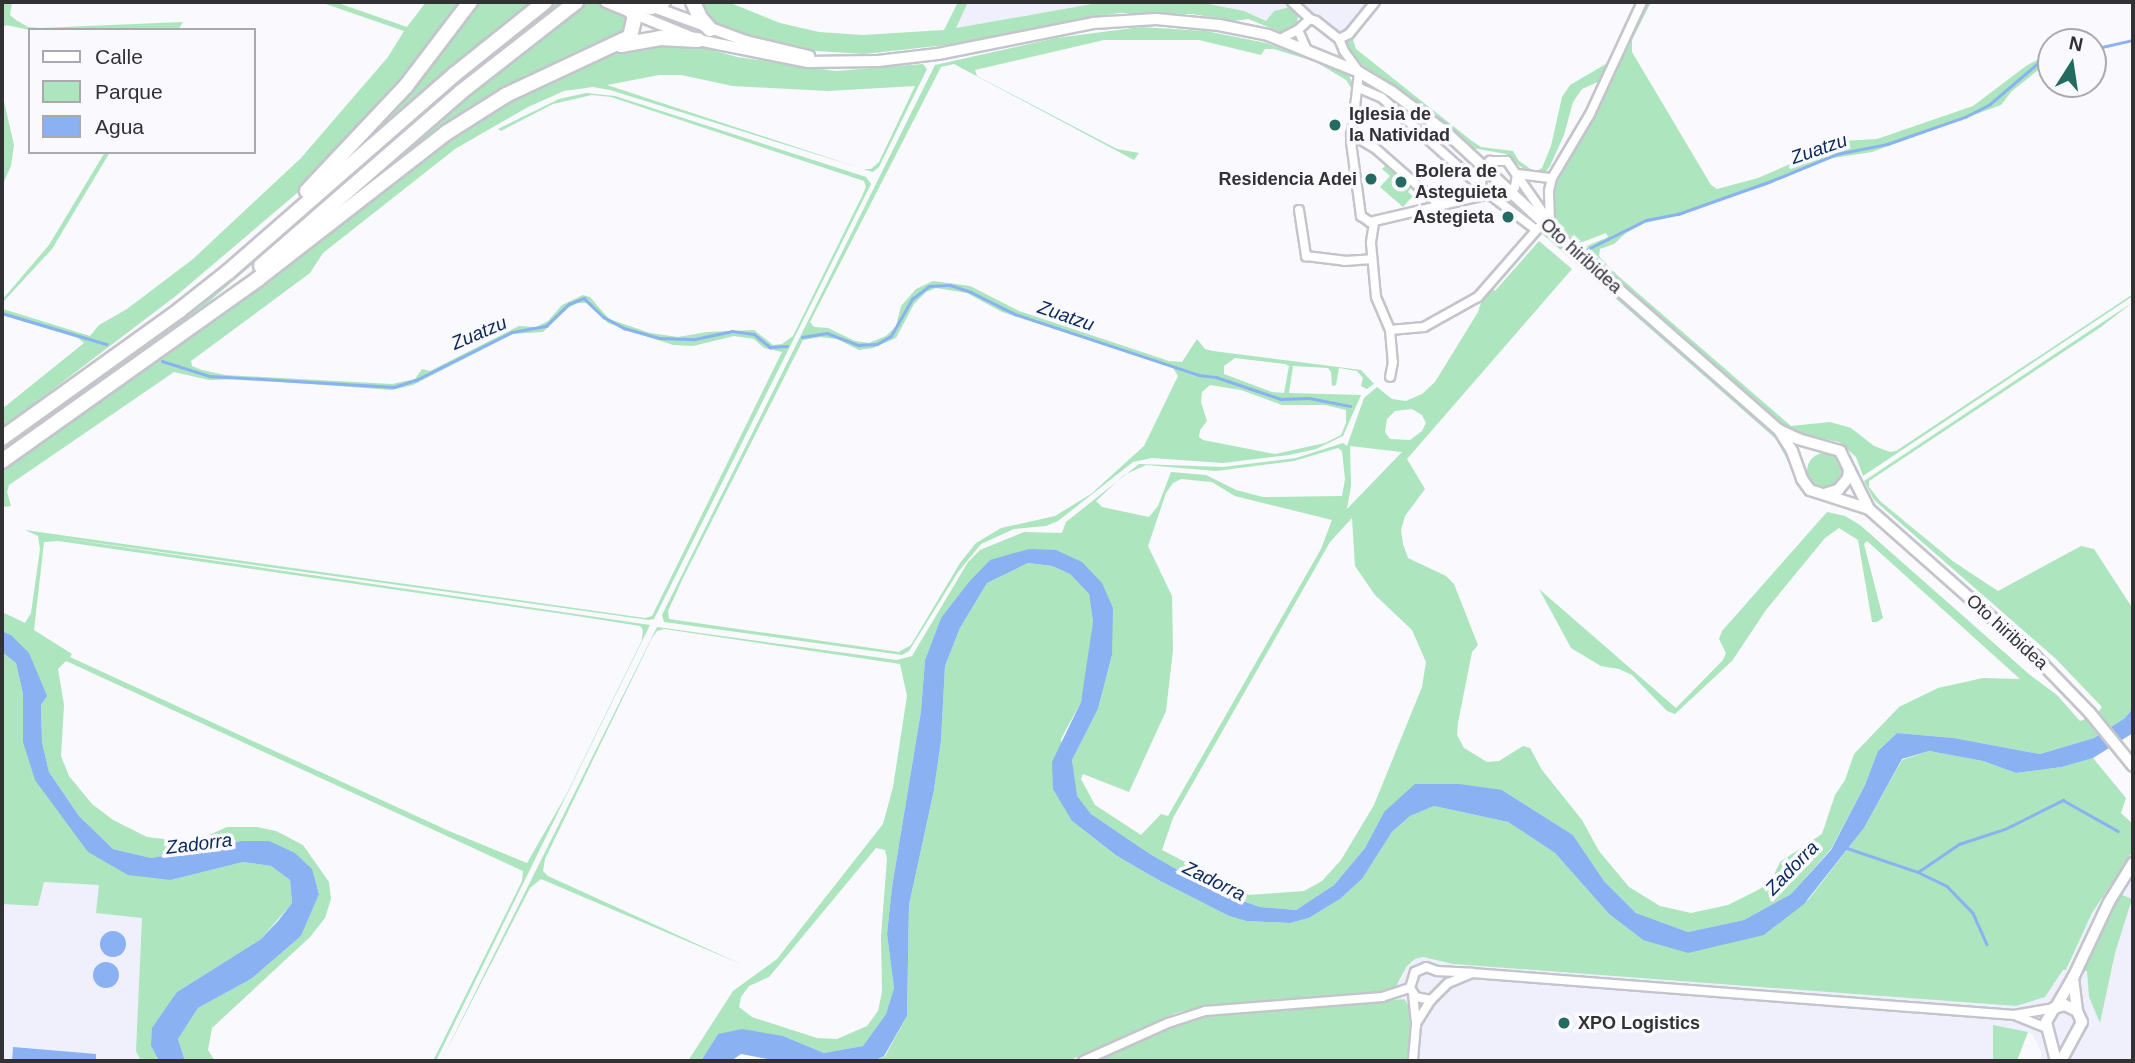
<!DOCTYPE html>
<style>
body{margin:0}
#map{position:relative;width:2135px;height:1063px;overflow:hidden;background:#f9f9fe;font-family:Arial,sans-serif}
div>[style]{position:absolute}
.built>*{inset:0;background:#f0f0fd}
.green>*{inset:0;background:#ace5be}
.round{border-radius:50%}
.water>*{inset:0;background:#8ab2f2}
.stream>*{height:2.5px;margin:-1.25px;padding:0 1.25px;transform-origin:1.25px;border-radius:1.25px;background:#8ab2f2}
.roads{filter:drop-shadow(2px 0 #c4c4cc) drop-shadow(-2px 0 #c4c4cc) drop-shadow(0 2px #c4c4cc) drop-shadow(0 -2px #c4c4cc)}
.street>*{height:8px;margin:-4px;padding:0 4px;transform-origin:4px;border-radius:4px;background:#fff}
.secondary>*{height:10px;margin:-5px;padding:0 5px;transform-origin:5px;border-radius:5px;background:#fff}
.highway>*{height:14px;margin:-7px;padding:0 7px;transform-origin:7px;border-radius:7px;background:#fff}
.dots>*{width:19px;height:19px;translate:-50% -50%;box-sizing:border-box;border:4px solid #f9f9fe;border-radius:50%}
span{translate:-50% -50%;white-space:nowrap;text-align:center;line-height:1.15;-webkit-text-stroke:7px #f9f9fe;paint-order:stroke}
.poi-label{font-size:18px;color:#323235;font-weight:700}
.left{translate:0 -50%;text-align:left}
.right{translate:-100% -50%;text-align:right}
.street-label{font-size:18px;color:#323235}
.water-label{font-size:19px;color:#0a2859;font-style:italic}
.frame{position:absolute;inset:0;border:4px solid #323235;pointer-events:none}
.legend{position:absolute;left:28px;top:28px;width:228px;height:126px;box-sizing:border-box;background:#f9f9fe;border:2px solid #a9a9ae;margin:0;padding:9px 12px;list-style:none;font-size:21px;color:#323235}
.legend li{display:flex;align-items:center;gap:14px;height:35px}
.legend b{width:35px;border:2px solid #a9a9ae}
.north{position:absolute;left:2037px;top:28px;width:70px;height:70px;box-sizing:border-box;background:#f9f9fe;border:2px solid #a9a9ae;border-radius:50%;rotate:12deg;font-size:19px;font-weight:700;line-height:28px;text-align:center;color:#323235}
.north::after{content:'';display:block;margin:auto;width:24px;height:32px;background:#236a60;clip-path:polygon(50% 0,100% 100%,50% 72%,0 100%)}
</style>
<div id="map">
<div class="built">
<i style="clip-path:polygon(968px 2px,1103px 2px,955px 28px)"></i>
<i style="clip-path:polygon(1199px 2px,1378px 2px,1344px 44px,1290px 7px,1266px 21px,1244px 11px)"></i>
<i style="clip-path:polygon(2133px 848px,2133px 1061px,2041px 1061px,2041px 1051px,2032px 1034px,1993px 1025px,1993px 1061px,1408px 1061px,1404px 999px,1394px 999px,1388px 993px,1402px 978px,1407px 966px,1415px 959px,1423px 957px,1453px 964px,2016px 1006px,2054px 984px,2063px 970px,2067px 970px,2092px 913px)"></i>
<i style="clip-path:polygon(43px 882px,99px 885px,143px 918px,136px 1051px,141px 1061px,2px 1061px,2px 904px,38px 906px)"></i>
</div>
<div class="green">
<i style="clip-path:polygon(2px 2px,12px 2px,10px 15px,16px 20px,28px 27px,40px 28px,183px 22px,178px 30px,30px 30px,6px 25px,2px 28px)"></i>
<i style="clip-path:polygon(320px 2px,335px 2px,407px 27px,426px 2px,464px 2px,409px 74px,303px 188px,177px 295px,2px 428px,2px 409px,84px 343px,78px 338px,2px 315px,2px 300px,49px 245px,105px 152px,110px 152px,52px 249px,3px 302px,3px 309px,90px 336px,99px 325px,127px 309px,193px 259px,301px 158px,388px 57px,404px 31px)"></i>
<i style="clip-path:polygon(476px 2px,533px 2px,371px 134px)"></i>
<i style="clip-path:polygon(556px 2px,565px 2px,482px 67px,197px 312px,2px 453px,2px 445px,131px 354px,478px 63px)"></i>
<i style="clip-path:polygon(588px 2px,613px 2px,629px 17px,627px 32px,558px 64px,362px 192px,360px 189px,535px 41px)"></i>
<i style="clip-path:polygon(698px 2px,728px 2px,780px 23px,819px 32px,863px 35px,944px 30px,958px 2px,968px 2px,956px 28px,1103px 2px,1199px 2px,1244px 11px,1266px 21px,1274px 11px,1290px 7px,1299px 14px,1295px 29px,1283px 33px,1248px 19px,1234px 21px,1192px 14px,1118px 13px,946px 45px,864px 54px,801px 50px,728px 31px,710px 20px)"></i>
<i style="clip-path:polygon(1378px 2px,1382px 2px,1353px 40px,1356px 49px,1472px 141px,1481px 147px,1513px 151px,1519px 161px,1535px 172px,1542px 168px,1551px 146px,1562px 97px,1570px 85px,1611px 61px,1602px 80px,1582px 89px,1573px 102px,1564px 135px,1550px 166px,1544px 174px,1528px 173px,1506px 154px,1473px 148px,1434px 113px,1364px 66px,1345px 48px,1344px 44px)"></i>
<i style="clip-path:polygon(1646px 2px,1651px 2px,1632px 40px,1632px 52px,1711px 185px,1717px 189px,1758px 178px,1843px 141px,1877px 139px,1973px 106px,2026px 66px,2051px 52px,2051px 60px,2012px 91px,2001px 105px,1872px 152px,1833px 158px,1811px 165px,1765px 186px,1696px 207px,1682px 215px,1645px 223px,1626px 233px,1614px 244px,1600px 249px,1599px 256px,1617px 275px,1791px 426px,1830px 422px,1851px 428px,1874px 446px,1890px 452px,1896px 451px,2133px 294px,2133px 296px,1863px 476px,1856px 457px,1839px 442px,1798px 434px,1783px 427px,1580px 249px,1608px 237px,1606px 233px,1580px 243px,1563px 231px,1552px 212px,1551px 197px,1555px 186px,1584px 135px)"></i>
<i style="clip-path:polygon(evenodd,1141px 27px,1206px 31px,1266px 43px,1338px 69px,1349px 76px,1357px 91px,1351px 104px,1347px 107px,1351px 103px,1352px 89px,1346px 80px,1316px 62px,1274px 49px,1265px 49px,1261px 55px,1199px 40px,1104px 40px,975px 70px,977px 76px,1117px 149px,1139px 153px,1134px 160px,954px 64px,941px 67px,810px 322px,814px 327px,828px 328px,855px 341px,869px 343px,886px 336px,896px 326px,901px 306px,916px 289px,933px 281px,970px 286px,1019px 311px,1169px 361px,1182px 362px,1197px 339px,1205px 349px,1213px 351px,1361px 370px,1374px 384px,1367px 389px,1361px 386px,1363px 378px,1357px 371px,1339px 368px,1336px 385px,1332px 386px,1331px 372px,1328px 368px,1293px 366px,1289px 393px,1361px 395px,1343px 436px,1316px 449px,1289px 455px,1223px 463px,1152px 458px,1133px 462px,1058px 521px,1046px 526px,1014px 529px,981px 544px,958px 572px,909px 651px,902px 655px,664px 622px,662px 615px,935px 65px,1056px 38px,1141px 27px,936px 288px,967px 293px,1002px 312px,1173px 368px,1178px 376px,1144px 446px,1091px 494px,1055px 516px,1001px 528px,976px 543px,960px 563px,911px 645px,899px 652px,669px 619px,668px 611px,683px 578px,803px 340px,820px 337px,837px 339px,859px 350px,873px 348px,896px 338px,914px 304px,926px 292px,936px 288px,1141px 27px,1235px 358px,1285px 364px,1289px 366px,1284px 393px,1272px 392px,1224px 374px,1224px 366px,1235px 358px,1141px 27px,1210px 385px,1241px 390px,1282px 405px,1325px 405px,1346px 410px,1346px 423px,1341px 435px,1325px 443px,1275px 454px,1203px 440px,1199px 437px,1200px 430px,1207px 421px,1201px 402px,1202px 392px,1210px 385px)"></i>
<i style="clip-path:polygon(evenodd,667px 44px,698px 46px,737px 57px,836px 71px,923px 64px,927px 69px,879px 167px,873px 172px,610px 90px,593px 87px,564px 91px,528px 107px,455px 149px,323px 253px,310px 273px,191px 361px,192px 366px,202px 370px,225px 375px,392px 384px,415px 379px,422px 369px,430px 371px,519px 326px,536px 327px,548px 321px,562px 305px,583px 295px,590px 297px,609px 319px,650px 333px,678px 337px,707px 332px,754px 330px,773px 345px,782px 344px,793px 336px,862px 196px,866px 187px,864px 181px,611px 97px,592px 95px,553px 104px,501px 131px,498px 129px,559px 99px,586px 93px,615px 96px,866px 177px,871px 184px,654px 619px,649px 620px,47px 536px,650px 625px,436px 1061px,433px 1061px,522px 881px,523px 871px,66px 661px,58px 669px,64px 705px,61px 756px,69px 776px,92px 804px,113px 820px,147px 837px,181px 841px,200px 839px,227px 827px,257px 827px,276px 831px,303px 845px,329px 882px,331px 899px,325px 918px,310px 937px,212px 1028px,208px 1050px,215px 1061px,185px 1061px,178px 1039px,198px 1008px,251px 979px,301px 936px,319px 893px,311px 869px,241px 841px,151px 858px,113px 849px,79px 816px,49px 772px,42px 742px,41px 705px,46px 696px,11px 635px,2px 631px,2px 612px,25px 623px,31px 613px,40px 549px,38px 536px,25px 530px,645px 618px,652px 616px,782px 352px,764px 348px,754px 339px,734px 336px,693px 346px,673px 345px,608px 323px,586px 303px,578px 303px,568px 308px,543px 332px,513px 334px,413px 385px,392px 390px,239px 379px,209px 380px,174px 372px,9px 485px,7px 492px,11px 506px,2px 507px,2px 471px,476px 120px,579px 65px,633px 49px,667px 44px,659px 75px,681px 75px,733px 86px,828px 91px,915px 86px,879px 162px,871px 169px,863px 169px,607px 85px,659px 75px,667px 44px,58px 541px,577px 616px,640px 626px,643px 630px,642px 640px,566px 795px,527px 863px,449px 831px,70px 657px,72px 654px,34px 630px,44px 542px,58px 541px)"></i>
<i style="clip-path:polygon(2px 93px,14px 145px,11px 166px,2px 186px)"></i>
<i style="clip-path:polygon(1386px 165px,1412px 187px,1408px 192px,1413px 196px,1403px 207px,1380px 187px,1390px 176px,1382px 169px)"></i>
<i style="clip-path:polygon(1540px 232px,1548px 233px,1774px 432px,1785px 446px,1789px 463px,1776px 439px)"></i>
<i style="clip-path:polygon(evenodd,1539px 241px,1572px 269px,1407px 459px,1425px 489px,1405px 516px,1401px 530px,1403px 544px,1408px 558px,1446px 576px,1454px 584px,1478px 645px,1472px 652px,1458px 723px,1457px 735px,1464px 748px,1487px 762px,1499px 761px,1523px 746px,1530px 748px,1542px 770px,1582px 820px,1599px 851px,1629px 887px,1660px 906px,1691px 913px,1728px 905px,1756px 891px,1770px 883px,1780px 862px,1822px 834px,1835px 795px,1845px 780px,1854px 754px,1899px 707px,1938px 688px,1983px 678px,2020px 679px,1867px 541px,1864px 544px,1883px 618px,1877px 622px,1872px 622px,1858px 540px,1839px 528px,1825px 538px,1766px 610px,1732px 661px,1675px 714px,1667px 711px,1632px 675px,1619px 669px,1601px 666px,1571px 648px,1539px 589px,1676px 708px,1723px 660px,1726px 653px,1719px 639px,1722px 631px,1827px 512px,1845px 516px,1860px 525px,2030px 675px,2057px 695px,2080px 721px,2096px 715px,2102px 707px,2056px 659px,1874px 500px,1864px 481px,2133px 302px,2101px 327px,1869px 481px,1869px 487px,1880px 501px,1954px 562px,1998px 591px,2081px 546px,2094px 549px,2133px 609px,2133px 708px,2125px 718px,2094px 738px,2040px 754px,1954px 738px,1897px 733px,1878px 751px,1865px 785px,1831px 849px,1791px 894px,1744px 920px,1688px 932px,1636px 913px,1604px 881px,1573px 835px,1502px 790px,1384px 812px,1365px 848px,1334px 885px,1296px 910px,1260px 907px,1214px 891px,1150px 854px,1091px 814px,1076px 796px,1072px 760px,1098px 709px,1112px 655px,1082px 562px,990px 560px,941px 618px,925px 660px,921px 711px,892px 887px,887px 934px,894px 988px,886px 1014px,863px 1046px,824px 1053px,783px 1036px,718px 1034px,701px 1061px,688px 1061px,733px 991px,777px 959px,883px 824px,893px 787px,907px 696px,900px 664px,664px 629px,657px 631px,652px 638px,545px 859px,543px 871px,548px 876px,743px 965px,541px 879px,530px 888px,441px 1061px,657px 627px,897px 660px,912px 656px,968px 562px,980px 550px,1024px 532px,1062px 533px,1066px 522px,1139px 464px,1223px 467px,1296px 458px,1343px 443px,1347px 446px,1364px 398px,1377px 387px,1392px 399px,1406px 401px,1422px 394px,1435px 382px,1478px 312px,1484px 294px,1491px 287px,1495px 291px,1539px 241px,1412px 409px,1422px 415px,1426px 423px,1422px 431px,1410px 440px,1390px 439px,1385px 432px,1387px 419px,1395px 411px,1412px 409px,1539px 241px,1350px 446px,1402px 452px,1347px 509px,1351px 486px,1350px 446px,1539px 241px,1338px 448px,1342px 451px,1345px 479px,1342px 496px,1263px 497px,1236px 490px,1206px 475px,1171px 472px,1158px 506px,1149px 517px,1102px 507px,1096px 501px,1124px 475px,1146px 465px,1216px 471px,1294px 461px,1338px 448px,1539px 241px,1181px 479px,1212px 482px,1235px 496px,1332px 520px,1321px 549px,1168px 816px,1161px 814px,1141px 835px,1095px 805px,1081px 779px,1083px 774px,1129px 792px,1166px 711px,1173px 650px,1172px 596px,1148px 546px,1166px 493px,1173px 483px,1181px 479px,1539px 241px,1352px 518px,1355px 566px,1375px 595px,1412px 630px,1426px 662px,1422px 687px,1374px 805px,1341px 860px,1322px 881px,1304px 891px,1249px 895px,1162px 850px,1173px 818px,1330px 542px,1352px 518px,1539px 241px,876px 848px,885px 850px,887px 859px,881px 936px,882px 992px,878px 1011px,867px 1026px,837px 1039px,817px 1038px,752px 1017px,739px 1007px,741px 997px,749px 986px,769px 977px,876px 848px)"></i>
<i class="round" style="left:1807px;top:453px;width:36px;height:36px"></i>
<i style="clip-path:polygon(1028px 563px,1052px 566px,1070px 574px,1089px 594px,1093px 622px,1087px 671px,1081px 702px,1061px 739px,1072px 821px,1117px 856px,1162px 882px,1229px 916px,1246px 921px,1290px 923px,1309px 918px,1340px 899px,1362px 879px,1392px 832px,1410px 816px,1434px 806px,1508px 822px,1555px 853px,1609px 914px,1643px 940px,1764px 935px,1809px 899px,1864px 828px,1902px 760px,1929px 751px,1983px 761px,2016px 773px,2062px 767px,2093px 758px,2126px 798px,2121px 813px,2133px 824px,2133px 851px,2092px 913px,2066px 970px,2063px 970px,2045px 997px,2016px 1006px,1453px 964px,1423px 957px,1415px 959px,1407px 966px,1394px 990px,1388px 993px,1200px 1007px,1176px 1013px,1068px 1061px,874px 1061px,885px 1056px,907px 1016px,909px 905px,934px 790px,941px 741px,945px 666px,960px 628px,987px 583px)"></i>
<i style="clip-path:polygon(2px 652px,16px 663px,23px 694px,23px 742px,88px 852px,171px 880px,243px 862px,271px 866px,290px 880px,292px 903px,261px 939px,177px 992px,151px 1046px,159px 1061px,141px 1061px,136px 1051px,142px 918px,96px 913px,99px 885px,44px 882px,38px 906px,2px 904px)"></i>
<i style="clip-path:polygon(2120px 894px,2132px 899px,2115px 953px,2100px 1023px,2089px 997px,2087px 971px,2083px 971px,2097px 936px)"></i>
<i style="clip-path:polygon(1404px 999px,1413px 1011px,1408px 1061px,1091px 1061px,1157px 1032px,1207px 1017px)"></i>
<i style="clip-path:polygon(1993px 1025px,2028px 1032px,2017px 1061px,1993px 1061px)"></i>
</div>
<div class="water">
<i style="clip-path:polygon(1029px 549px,1056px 550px,1082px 562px,1102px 583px,1113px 608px,1112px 655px,1098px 709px,1072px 760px,1077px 796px,1091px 814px,1150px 854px,1214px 891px,1260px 907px,1296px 910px,1334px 885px,1365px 848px,1384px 812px,1415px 784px,1459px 784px,1502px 790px,1573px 835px,1604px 881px,1636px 913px,1688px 932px,1744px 920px,1791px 894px,1831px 850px,1865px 785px,1878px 751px,1897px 733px,1954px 738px,2040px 754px,2094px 738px,2125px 718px,2133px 708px,2133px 733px,2093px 758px,2062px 767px,2016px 773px,1983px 761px,1929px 751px,1902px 759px,1864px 828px,1804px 904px,1764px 935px,1688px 953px,1643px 940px,1609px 914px,1555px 853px,1508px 822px,1434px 806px,1410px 816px,1392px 832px,1362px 879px,1340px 899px,1309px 918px,1290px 923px,1246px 921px,1229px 916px,1162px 882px,1117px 856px,1072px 821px,1053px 789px,1052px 762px,1081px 702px,1093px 622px,1089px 594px,1070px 574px,1052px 566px,1028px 563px,987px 583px,960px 628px,945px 666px,941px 741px,934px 790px,909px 905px,907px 1016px,884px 1056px,874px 1061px,778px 1061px,741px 1054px,731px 1061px,701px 1061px,718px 1034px,742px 1029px,783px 1036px,824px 1053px,863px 1046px,886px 1014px,894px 988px,887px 934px,892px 887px,921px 711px,925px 660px,941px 618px,969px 582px,990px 560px)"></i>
<i style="clip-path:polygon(2px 631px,11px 635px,29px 653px,47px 696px,41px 705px,42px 742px,49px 772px,79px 816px,113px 849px,151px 858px,241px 841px,269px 841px,295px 853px,312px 869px,319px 894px,301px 936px,251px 979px,198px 1008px,178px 1039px,185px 1061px,159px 1061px,151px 1046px,152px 1028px,177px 992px,261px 939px,278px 921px,292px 903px,290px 880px,271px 866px,243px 862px,171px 880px,128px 875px,88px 852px,35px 780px,23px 742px,23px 694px,16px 663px,2px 652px)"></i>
<i class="round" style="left:100px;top:931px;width:26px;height:26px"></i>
<i class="round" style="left:93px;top:962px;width:26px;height:26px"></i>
<i style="clip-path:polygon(13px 1047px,96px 1054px,96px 1061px,12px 1061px)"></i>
</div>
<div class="stream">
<i style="left:2093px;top:49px;width:41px;rotate:-12.7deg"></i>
<i style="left:1586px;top:250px;width:67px;rotate:-26.6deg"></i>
<i style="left:1646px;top:220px;width:33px;rotate:-11deg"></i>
<i style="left:1678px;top:214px;width:99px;rotate:-19.5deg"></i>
<i style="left:1771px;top:181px;width:71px;rotate:-22.2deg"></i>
<i style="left:1837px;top:154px;width:51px;rotate:-11.3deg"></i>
<i style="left:1887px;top:144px;width:83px;rotate:-19.1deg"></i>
<i style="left:1965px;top:117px;width:28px;rotate:-27deg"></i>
<i style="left:1990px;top:104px;width:63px;rotate:-40.5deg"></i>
<i style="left:2038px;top:63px;width:15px;rotate:-28deg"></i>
<i style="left:2px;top:313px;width:109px;rotate:16.6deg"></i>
<i style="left:802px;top:337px;width:25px;rotate:-9deg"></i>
<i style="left:827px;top:333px;width:34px;rotate:21deg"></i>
<i style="left:859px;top:345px;width:18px;rotate:-3deg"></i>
<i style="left:877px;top:344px;width:16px;rotate:-30deg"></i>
<i style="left:891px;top:336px;width:43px;rotate:-60.4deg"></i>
<i style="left:912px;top:299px;width:21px;rotate:-37deg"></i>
<i style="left:929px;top:286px;width:21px;rotate:-3deg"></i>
<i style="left:950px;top:285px;width:22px;rotate:18deg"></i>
<i style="left:971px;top:292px;width:49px;rotate:26.6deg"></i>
<i style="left:1015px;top:314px;width:194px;rotate:18.3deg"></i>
<i style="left:1199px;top:375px;width:17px;rotate:7deg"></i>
<i style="left:1216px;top:377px;width:69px;rotate:18.7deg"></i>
<i style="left:1281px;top:399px;width:28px;rotate:-2deg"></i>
<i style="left:1309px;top:398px;width:42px;rotate:11deg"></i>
<i style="left:162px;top:361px;width:50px;rotate:17.4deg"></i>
<i style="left:210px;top:376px;width:184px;rotate:3.4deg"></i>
<i style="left:394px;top:387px;width:23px;rotate:-18deg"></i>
<i style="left:416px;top:380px;width:107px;rotate:-26.6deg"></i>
<i style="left:512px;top:332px;width:35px;rotate:-10deg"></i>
<i style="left:546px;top:326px;width:32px;rotate:-44deg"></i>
<i style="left:569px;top:304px;width:16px;rotate:-22deg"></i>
<i style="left:584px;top:298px;width:28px;rotate:44deg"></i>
<i style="left:604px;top:317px;width:23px;rotate:29deg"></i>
<i style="left:624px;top:328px;width:36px;rotate:16deg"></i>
<i style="left:659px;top:338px;width:36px;rotate:2deg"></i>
<i style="left:695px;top:339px;width:38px;rotate:-12deg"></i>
<i style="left:732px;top:331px;width:22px;rotate:8deg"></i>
<i style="left:754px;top:334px;width:21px;rotate:39deg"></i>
<i style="left:770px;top:347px;width:17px;rotate:-3deg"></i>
<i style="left:1847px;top:848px;width:75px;rotate:18.7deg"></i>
<i style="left:1918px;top:872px;width:32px;rotate:26deg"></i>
<i style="left:1947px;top:886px;width:37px;rotate:46deg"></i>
<i style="left:1973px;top:913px;width:34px;rotate:66deg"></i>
<i style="left:1918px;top:872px;width:50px;rotate:-34.3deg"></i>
<i style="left:1959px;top:844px;width:48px;rotate:-18.1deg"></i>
<i style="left:2005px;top:829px;width:65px;rotate:-26.6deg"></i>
<i style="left:2063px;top:800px;width:63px;rotate:29.4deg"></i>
</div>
<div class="roads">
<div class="street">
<i style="left:1292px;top:2px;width:25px;rotate:43deg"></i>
<i style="left:1298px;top:30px;width:20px;rotate:66deg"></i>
<i style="left:1280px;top:39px;width:20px;rotate:-27deg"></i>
<i style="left:1298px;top:30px;width:16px;rotate:-43deg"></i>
<i style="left:1310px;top:19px;width:6px;rotate:18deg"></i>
<i style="left:1316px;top:21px;width:29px;rotate:38deg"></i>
<i style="left:1339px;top:39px;width:13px;rotate:67deg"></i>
<i style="left:1344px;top:51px;width:26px;rotate:54deg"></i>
<i style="left:1359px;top:72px;width:70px;rotate:96.5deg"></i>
<i style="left:1351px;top:142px;width:75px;rotate:82.3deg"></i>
<i style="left:1361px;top:216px;width:11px;rotate:34deg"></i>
<i style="left:1370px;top:222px;width:122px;rotate:-13.2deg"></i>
<i style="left:1489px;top:194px;width:11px;rotate:10deg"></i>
<i style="left:1500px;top:196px;width:17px;rotate:-31deg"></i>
<i style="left:1515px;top:187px;width:13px;rotate:-81deg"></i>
<i style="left:1339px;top:39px;width:11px;rotate:-27deg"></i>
<i style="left:1349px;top:34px;width:41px;rotate:-50.9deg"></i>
<i style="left:1359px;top:88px;width:25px;rotate:23deg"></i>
<i style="left:1382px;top:98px;width:144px;rotate:41.9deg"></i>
<i style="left:1489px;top:194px;width:58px;rotate:37.3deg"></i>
<i style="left:1351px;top:134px;width:29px;rotate:31deg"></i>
<i style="left:1376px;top:149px;width:86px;rotate:41.2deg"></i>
<i style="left:1517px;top:174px;width:35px;rotate:7deg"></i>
<i style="left:1481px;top:184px;width:18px;rotate:-81deg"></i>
<i style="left:1484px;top:166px;width:8px;rotate:-40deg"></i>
<i style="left:1490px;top:161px;width:17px"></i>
<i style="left:1507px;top:161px;width:72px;rotate:55.2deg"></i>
<i style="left:1299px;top:210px;width:47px;rotate:81.3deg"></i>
<i style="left:1306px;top:256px;width:39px;rotate:7deg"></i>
<i style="left:1345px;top:261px;width:27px;rotate:-4deg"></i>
<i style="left:1550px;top:222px;width:31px;rotate:-92deg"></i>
<i style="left:1549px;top:191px;width:13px;rotate:-77deg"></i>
<i style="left:1552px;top:178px;width:74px;rotate:-59.3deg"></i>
<i style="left:1590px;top:114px;width:123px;rotate:-65.1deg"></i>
<i style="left:1374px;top:223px;width:20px;rotate:99deg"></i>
<i style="left:1371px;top:243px;width:54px;rotate:84.7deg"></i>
<i style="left:1376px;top:297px;width:36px;rotate:67deg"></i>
<i style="left:1390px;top:330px;width:32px;rotate:85deg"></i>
<i style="left:1393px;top:362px;width:15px;rotate:101deg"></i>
<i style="left:1390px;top:330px;width:34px;rotate:-5deg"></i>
<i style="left:1424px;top:327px;width:62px;rotate:-29.1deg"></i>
<i style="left:1478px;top:297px;width:93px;rotate:-48.9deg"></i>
<i style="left:1472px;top:973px;width:26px;rotate:157deg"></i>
<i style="left:1448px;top:983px;width:24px;rotate:135deg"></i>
<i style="left:1431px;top:1000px;width:15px;rotate:-169deg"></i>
<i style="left:1416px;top:997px;width:11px;rotate:-124deg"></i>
<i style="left:1410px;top:988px;width:17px;rotate:-73deg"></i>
<i style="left:1415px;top:972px;width:12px;rotate:-24deg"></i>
<i style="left:1426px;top:967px;width:12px;rotate:20deg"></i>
<i style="left:1437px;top:971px;width:35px;rotate:3deg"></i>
<i style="left:1472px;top:973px;width:544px;rotate:4.43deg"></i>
<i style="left:2014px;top:1015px;width:41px;rotate:-9.9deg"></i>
<i style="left:1413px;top:994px;width:31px;rotate:84deg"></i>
<i style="left:1416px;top:1025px;width:36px;rotate:95deg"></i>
<i style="left:2017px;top:1016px;width:31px;rotate:22deg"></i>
<i style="left:1417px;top:1022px;width:26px;rotate:-58deg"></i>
<i style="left:1083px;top:1061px;width:93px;rotate:-24.1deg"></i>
<i style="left:1168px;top:1023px;width:39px;rotate:-18deg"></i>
<i style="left:1205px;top:1011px;width:178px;rotate:-4.5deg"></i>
<i style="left:1382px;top:997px;width:29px;rotate:-18deg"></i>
</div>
<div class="secondary">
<i style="left:606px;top:2px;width:100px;rotate:22.4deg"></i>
<i style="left:698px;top:40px;width:111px;rotate:11.4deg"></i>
<i style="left:807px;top:62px;width:71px;rotate:-0.8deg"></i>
<i style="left:878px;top:61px;width:60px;rotate:-6.7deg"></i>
<i style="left:938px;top:54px;width:158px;rotate:-11.3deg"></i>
<i style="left:1093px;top:23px;width:63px;rotate:-3.6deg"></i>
<i style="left:1156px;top:19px;width:63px;rotate:5.4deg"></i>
<i style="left:1219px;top:25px;width:50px;rotate:11.5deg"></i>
<i style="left:1268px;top:35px;width:98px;rotate:22.1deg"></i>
<i style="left:1359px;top:72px;width:37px;rotate:31deg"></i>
<i style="left:1391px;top:91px;width:70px;rotate:36.9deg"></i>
<i style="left:1447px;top:133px;width:151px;rotate:42.9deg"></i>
<i style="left:1558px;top:236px;width:294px;rotate:41.3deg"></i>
<i style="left:1779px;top:430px;width:21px;rotate:25deg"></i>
<i style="left:1798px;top:439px;width:44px;rotate:15.9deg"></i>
<i style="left:1840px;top:451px;width:65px;rotate:63.4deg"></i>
<i style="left:1869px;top:509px;width:220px;rotate:41.5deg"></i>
<i style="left:2034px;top:655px;width:81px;rotate:46deg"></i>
<i style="left:2090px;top:713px;width:68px;rotate:50.9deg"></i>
<i style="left:648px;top:5px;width:104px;rotate:20.2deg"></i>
<i style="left:746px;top:41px;width:65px;rotate:13.4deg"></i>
<i style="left:1779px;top:430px;width:25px;rotate:58deg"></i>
<i style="left:1792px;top:451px;width:30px;rotate:70deg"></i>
<i style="left:1802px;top:479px;width:14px;rotate:54deg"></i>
<i style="left:1810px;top:490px;width:62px;rotate:17.9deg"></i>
<i style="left:1824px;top:494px;width:15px;rotate:-16deg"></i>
<i style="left:1838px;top:490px;width:16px;rotate:-50deg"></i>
<i style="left:1848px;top:478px;width:8px;rotate:-83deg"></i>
<i style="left:2073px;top:978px;width:33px;rotate:83deg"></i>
<i style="left:2056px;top:1007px;width:34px;rotate:-60deg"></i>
<i style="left:2073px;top:978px;width:84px;rotate:-64.7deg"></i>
<i style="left:2109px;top:902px;width:46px;rotate:-58.4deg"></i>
<i style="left:2056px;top:1061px;width:40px;rotate:-104.4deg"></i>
<i style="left:2046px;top:1022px;width:16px;rotate:-60deg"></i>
<i style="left:2054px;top:1008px;width:11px;rotate:-15deg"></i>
<i style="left:2065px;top:1005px;width:13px;rotate:27deg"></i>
<i style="left:2077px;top:1011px;width:12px;rotate:66deg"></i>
<i style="left:2082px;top:1022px;width:44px;rotate:118.3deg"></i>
</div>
<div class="highway">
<i style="left:693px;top:2px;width:17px;rotate:66deg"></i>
<i style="left:700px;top:18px;width:15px;rotate:48deg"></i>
<i style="left:624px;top:5px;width:27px;rotate:4deg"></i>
<i style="left:651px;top:7px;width:13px;rotate:-23deg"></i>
<i style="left:621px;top:45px;width:40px;rotate:-10deg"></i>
<i style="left:660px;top:38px;width:38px;rotate:3deg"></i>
<i style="left:307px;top:191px;width:144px;rotate:-46.7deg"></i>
<i style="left:406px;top:86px;width:106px;rotate:-52.7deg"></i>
<i style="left:261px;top:266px;width:265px;rotate:-41deg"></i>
<i style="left:461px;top:92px;width:146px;rotate:-38deg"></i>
<i style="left:2px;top:438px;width:219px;rotate:-35.7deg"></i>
<i style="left:180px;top:310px;width:61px;rotate:-38.4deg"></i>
<i style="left:228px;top:272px;width:301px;rotate:-41.1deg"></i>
<i style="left:455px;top:74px;width:115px;rotate:-38.7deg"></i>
<i style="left:2px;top:461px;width:314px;rotate:-35.4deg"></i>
<i style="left:258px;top:279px;width:238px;rotate:-37.8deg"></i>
<i style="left:446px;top:133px;width:71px;rotate:-32.3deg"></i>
<i style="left:506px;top:95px;width:137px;rotate:-25.1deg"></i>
<i style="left:630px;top:37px;width:22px;rotate:-77deg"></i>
<i style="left:635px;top:16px;width:18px;rotate:-128deg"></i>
</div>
</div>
<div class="dots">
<i style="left:1335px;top:125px;background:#236a60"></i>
<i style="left:1371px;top:179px;background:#236a60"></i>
<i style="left:1401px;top:182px;background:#236a60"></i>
<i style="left:1508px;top:217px;background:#236a60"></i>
<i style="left:1564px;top:1023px;background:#236a60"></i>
</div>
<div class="poi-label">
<span class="left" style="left:1349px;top:125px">Iglesia de<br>la Natividad</span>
<span class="left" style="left:1415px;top:182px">Bolera de<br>Asteguieta</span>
<span class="right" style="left:1357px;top:179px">Residencia Adei</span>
<span class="right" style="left:1494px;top:217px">Astegieta</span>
<span class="left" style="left:1578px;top:1023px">XPO Logistics</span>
</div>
<div class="street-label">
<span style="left:1581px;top:256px;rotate:42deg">Oto hiribidea</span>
<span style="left:2007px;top:632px;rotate:42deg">Oto hiribidea</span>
</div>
<div class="water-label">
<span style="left:1819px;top:149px;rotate:-19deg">Zuatzu</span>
<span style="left:1066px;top:316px;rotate:19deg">Zuatzu</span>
<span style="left:479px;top:333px;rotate:-23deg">Zuatzu</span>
<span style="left:199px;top:844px;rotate:-7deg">Zadorra</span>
<span style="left:1792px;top:868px;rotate:-46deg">Zadorra</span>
<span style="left:1214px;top:881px;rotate:26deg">Zadorra</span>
</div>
<div class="frame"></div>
<ul class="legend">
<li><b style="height:9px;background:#fff"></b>Calle</li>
<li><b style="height:19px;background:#ace5be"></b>Parque</li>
<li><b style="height:19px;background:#8ab2f2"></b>Agua</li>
</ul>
<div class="north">N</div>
</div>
